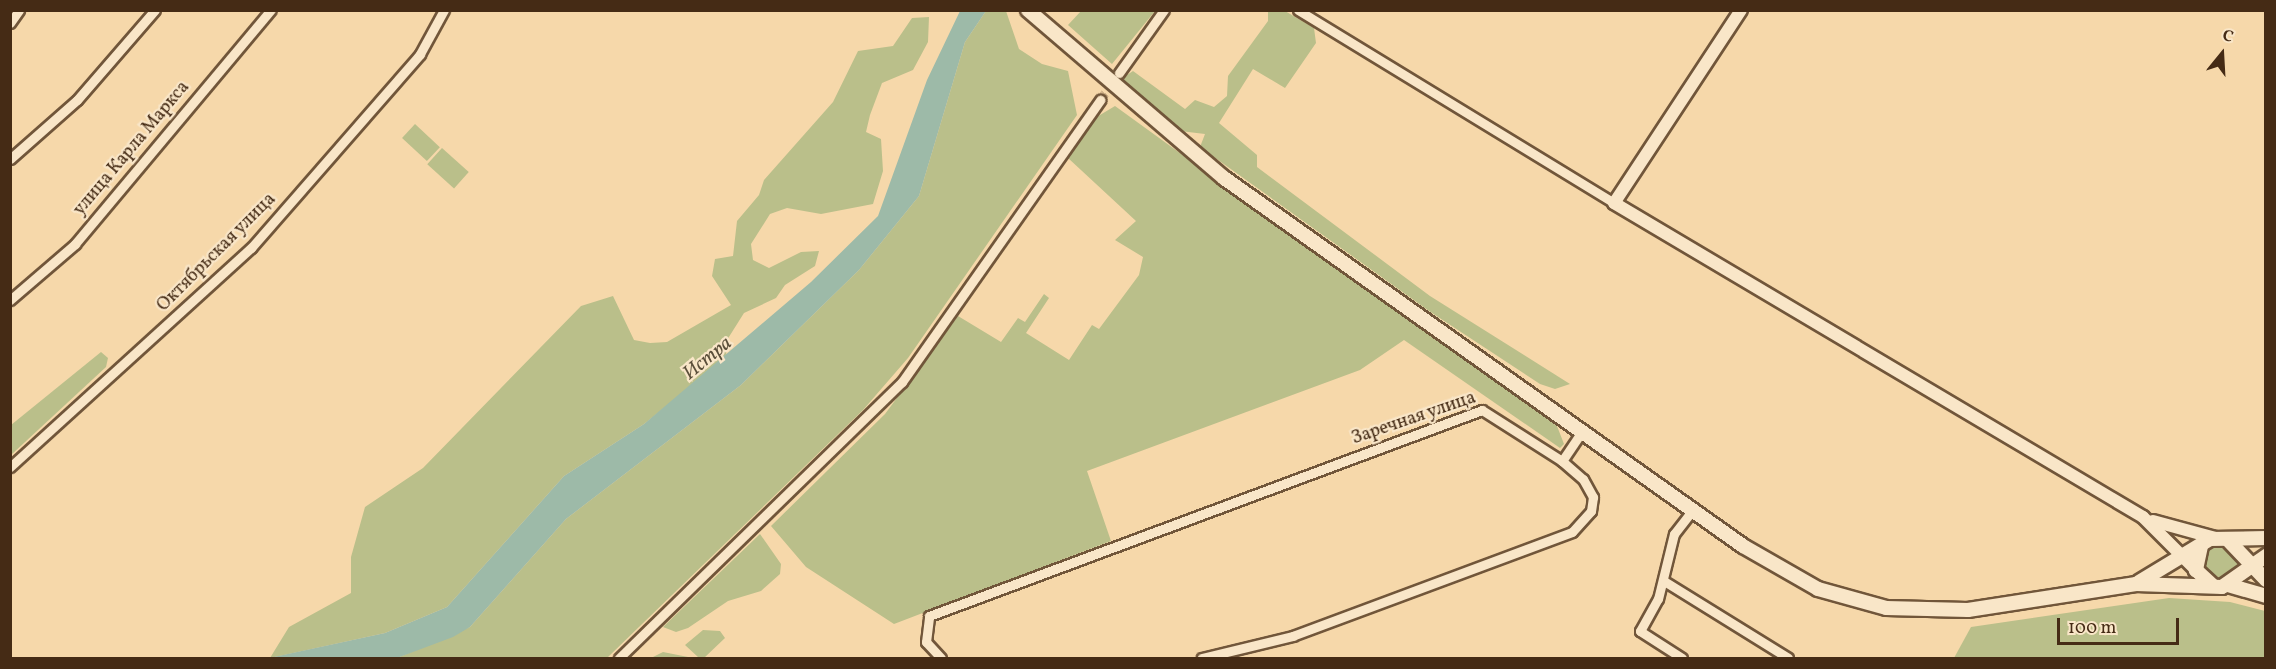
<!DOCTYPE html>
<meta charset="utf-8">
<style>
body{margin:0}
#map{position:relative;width:2276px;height:669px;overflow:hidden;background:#f6d8aa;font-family:Vollkorn,serif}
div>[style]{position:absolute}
.green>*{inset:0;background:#babf8a;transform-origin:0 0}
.round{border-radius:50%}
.water>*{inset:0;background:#9dbaa8}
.minor-tunnel>*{height:9px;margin-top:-4.5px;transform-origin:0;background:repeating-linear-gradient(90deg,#d3b58c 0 9px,transparent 0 13.5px)}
.roads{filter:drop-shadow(2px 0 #71563a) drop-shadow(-2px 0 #71563a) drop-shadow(0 2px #71563a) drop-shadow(0 -2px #71563a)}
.minor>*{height:9px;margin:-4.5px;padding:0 4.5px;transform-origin:4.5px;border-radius:4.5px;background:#f9e6c8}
.tertiary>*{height:12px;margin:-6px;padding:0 6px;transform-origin:6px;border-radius:6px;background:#f9e6c8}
.secondary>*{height:14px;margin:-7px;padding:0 7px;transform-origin:7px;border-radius:7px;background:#f9e6c8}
span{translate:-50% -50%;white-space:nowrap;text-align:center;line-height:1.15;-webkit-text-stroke:4.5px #f9e6c8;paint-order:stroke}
.street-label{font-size:18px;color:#452b15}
.water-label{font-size:20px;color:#5b4f3a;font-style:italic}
.frame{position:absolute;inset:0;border:12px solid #452b15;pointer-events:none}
.north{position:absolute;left:2192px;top:24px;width:60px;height:60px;-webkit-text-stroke:4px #f9e6c8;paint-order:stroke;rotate:18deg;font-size:16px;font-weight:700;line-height:24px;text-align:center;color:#452b15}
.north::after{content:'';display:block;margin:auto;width:21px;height:27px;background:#452b15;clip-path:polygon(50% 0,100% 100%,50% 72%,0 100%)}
.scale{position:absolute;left:2057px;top:618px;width:122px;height:27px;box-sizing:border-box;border:3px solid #452b15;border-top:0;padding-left:8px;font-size:18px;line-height:21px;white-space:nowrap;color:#452b15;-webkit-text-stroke:4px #f9e6c8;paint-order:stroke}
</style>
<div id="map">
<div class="green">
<i style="clip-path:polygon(986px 11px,1006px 11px,1019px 49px,1042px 64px,1068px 71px,1077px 115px,908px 358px,863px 410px,607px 658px,397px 658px,470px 627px,566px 519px,741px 385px,859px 270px,919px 196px,965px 42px)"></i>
<i style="clip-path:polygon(1081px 11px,1081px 10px,1155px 11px,1112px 64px,1068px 25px)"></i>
<i style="clip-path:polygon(1268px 11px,1285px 11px,1314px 28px,1316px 43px,1285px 88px,1253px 69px,1219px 123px,1257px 155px,1257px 167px,1430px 296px,1570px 384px,1555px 389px,1540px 384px,1429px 311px,1200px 147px,1205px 134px,1180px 131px,1121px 79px,1133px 71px,1185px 109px,1195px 100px,1214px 107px,1227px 96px,1228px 76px,1268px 21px)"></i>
<i style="clip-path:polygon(929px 17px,928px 42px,913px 70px,882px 83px,870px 115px,866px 132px,881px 139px,883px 171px,873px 204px,821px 214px,787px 208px,770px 214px,751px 244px,753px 260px,769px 268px,801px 252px,819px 251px,815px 266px,785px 285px,776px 298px,744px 313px,727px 340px,726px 358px,644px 424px,564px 476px,447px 607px,385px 633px,270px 658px,289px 627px,351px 593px,351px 557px,365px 507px,423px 468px,581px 306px,613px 296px,634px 340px,650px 343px,667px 342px,731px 305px,712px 276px,715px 259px,733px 256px,737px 221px,759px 195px,764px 180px,833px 102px,858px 51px,893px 46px,912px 18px)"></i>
<i style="clip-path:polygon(1115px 106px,1557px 426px,1564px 444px,1560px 448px,1404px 340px,1360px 370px,1087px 471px,1111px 541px,894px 624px,806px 567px,771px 526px,885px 414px,958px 316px,1001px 342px,1018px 318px,1025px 322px,1044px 294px,1049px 298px,1026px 333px,1069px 360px,1092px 325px,1099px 329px,1139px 275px,1143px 257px,1115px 240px,1136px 221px,1068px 158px,1095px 118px)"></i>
<i style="left:415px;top:124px;width:34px;height:19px;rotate:43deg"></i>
<i style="left:442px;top:148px;width:36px;height:22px;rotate:42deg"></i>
<i style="clip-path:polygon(101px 352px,108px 358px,106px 367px,11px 455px,11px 425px)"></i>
<i style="clip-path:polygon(760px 534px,781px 564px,780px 574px,761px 591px,728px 601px,688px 628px,676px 632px,663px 627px)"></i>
<i class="round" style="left:2202px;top:545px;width:36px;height:36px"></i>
<i style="clip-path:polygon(2169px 598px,2230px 602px,2265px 611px,2265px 658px,1954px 658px,1971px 627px)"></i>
<i style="clip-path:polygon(703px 630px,720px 631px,725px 638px,704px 658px,695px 658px,698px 657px,685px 645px)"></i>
<i style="clip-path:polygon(663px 652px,688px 657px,692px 658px,651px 658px)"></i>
</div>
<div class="water">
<i style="clip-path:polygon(960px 11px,986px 11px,965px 42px,919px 196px,859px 270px,741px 385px,566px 519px,470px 627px,453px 637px,397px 658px,269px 658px,385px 633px,447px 607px,564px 476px,644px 424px,811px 282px,878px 216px,927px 80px)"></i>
</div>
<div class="minor-tunnel">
<i style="left:1100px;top:100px;width:27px;rotate:-54deg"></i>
</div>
<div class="roads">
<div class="minor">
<i style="left:1298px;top:10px;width:370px;rotate:31.4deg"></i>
<i style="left:10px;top:23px;width:16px;rotate:-55deg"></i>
<i style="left:1119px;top:73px;width:77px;rotate:-54.5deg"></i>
<i style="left:10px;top:159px;width:89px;rotate:-41.4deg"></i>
<i style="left:77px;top:100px;width:119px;rotate:-49.1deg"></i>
<i style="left:10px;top:300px;width:86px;rotate:-40.7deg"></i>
<i style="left:75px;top:244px;width:305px;rotate:-50.1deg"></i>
<i style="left:1562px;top:461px;width:36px;rotate:-56deg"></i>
<i style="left:10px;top:467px;width:326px;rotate:-42.3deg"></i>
<i style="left:251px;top:248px;width:257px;rotate:-48.9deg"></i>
<i style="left:420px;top:54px;width:50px;rotate:-61.4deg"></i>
<i style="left:1664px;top:581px;width:146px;rotate:31.8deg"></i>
<i style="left:619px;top:658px;width:395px;rotate:-44.3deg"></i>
<i style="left:902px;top:382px;width:345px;rotate:-54.9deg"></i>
<i style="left:941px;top:658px;width:22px;rotate:-133deg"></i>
<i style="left:926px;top:642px;width:26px;rotate:-83deg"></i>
<i style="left:929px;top:616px;width:590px;rotate:-20.43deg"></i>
<i style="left:1482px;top:410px;width:95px;rotate:32.5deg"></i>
<i style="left:1562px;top:461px;width:28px;rotate:41deg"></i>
<i style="left:1583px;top:479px;width:21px;rotate:61deg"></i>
<i style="left:1593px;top:497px;width:14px;rotate:98deg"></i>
<i style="left:1591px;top:511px;width:28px;rotate:132deg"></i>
<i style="left:1572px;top:532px;width:298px;rotate:159.6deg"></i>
<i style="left:1293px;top:636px;width:94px;rotate:166.4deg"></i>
<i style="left:1682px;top:658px;width:50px;rotate:-147.3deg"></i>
<i style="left:1640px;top:631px;width:37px;rotate:-61deg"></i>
<i style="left:1658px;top:599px;width:67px;rotate:-76.2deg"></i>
<i style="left:1674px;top:534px;width:31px;rotate:-52deg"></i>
</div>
<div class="tertiary">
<i style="left:1741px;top:10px;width:231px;rotate:123.3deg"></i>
<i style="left:1614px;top:203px;width:615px;rotate:30.69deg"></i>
<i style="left:2143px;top:517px;width:75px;rotate:45deg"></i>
<i style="left:2153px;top:521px;width:64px;rotate:15.3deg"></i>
</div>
<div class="secondary">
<i style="left:1028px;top:10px;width:258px;rotate:40.6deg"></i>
<i style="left:1224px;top:178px;width:636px;rotate:35.34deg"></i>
<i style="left:1743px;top:546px;width:86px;rotate:29.8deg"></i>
<i style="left:1818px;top:589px;width:71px;rotate:15.6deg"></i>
<i style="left:1886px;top:608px;width:82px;rotate:1.4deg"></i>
<i style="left:1968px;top:610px;width:170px;rotate:-8.8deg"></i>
<i style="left:2136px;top:584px;width:86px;rotate:2deg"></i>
<i style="left:2222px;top:587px;width:54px;rotate:-35.2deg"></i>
<i style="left:2227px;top:539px;width:57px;rotate:46.4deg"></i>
<i style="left:2201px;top:546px;width:25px;rotate:102deg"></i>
<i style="left:2196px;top:570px;width:23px;rotate:43deg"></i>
<i style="left:2139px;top:582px;width:83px;rotate:-31.2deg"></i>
<i style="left:2210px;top:539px;width:56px;rotate:-1deg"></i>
<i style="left:2228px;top:585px;width:40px;rotate:16deg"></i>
</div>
</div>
<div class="street-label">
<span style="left:132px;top:149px;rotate:-50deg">улица Карла Маркса</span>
<span style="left:217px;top:253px;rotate:-45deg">Октябрьская улица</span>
<span style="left:1414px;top:419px;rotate:-19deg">Заречная улица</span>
</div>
<div class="water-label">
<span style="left:708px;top:359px;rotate:-39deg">Истра</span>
</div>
<div class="frame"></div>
<div class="north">С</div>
<div class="scale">100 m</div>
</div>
